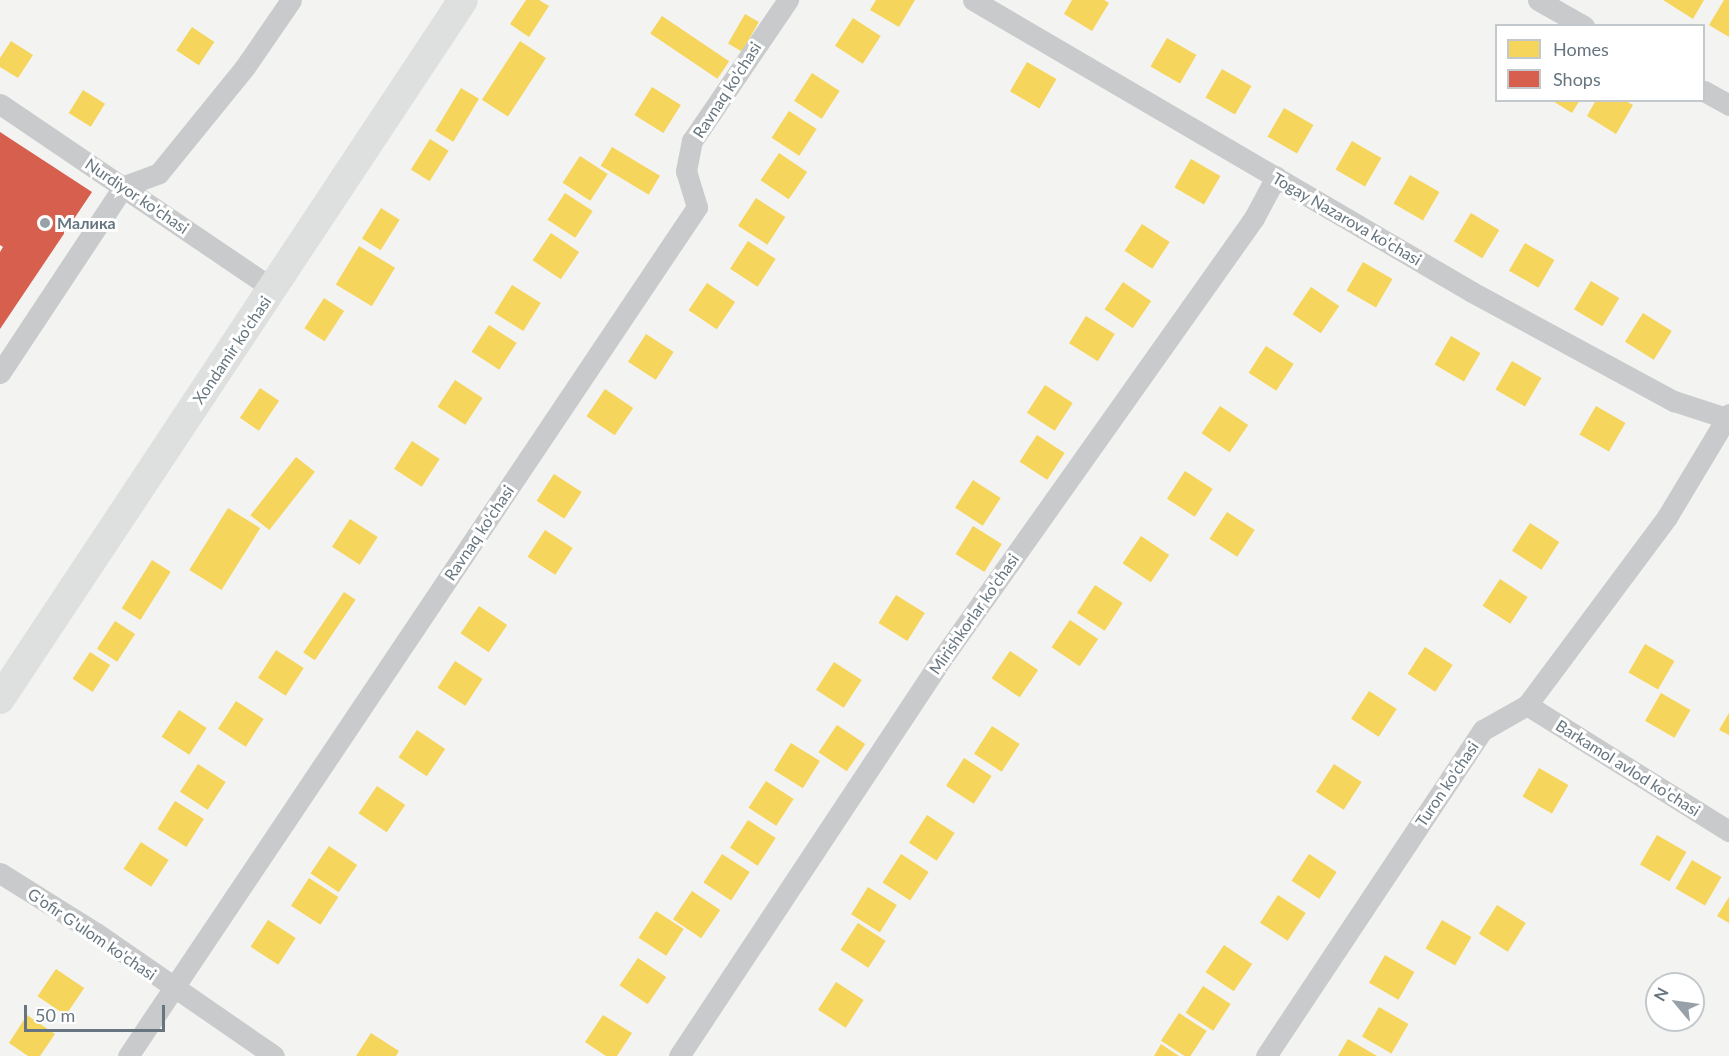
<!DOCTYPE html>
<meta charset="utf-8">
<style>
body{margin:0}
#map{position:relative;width:1729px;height:1056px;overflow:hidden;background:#f3f3f2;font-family:Lato,sans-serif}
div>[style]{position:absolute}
.homes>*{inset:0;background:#f6d55c;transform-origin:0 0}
.shops>*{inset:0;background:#d6604d}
.minor>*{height:21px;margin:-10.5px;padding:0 10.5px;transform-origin:10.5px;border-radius:10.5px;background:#c9cacb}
.secondary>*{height:30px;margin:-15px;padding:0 15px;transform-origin:15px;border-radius:15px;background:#dedfdf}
.dots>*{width:16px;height:16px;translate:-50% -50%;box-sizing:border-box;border:3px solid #fff;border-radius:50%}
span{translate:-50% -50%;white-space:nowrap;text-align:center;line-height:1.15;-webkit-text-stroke:6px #fff;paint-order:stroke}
.street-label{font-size:16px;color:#66757f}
.poi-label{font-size:16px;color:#66757f;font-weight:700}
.left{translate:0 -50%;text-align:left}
.legend{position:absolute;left:1495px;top:24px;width:210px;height:78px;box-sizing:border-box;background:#fff;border:2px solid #c2c8cc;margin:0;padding:8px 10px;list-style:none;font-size:18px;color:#66757f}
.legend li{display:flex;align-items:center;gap:12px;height:30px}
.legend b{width:30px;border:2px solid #c2c8cc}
.north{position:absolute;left:1645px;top:972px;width:60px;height:60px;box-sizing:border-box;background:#fff;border:2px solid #c2c8cc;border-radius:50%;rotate:299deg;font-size:16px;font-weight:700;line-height:24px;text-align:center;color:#66757f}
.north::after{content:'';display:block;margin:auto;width:21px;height:27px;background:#97a1a7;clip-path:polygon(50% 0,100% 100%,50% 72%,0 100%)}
.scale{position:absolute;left:24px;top:1005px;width:141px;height:27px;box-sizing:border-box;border:3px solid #66757f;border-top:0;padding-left:8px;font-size:18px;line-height:21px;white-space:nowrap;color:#66757f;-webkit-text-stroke:4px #fff;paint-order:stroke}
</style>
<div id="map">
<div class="homes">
<i style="clip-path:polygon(526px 0,539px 0,549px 6px,529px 37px,510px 24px)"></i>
<i style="clip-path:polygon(876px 0,915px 0,899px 27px,870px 10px)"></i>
<i style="clip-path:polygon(1072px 0,1104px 0,1109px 3px,1092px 31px,1064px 14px)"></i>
<i style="clip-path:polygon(1663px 0,1704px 0,1693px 19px)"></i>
<i style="clip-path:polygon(1724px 0,1729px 0,1729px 37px,1709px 25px)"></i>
<i style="left:745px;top:14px;width:16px;height:34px;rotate:30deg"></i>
<i style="left:662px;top:16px;width:81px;height:21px;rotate:34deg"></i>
<i style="left:853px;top:18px;width:33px;height:33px;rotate:33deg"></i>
<i style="left:192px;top:27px;width:27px;height:28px;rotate:34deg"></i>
<i style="left:1167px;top:38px;width:34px;height:33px;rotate:30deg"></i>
<i style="clip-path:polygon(11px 41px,33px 55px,18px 78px,0 67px,0 58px)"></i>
<i style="left:520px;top:41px;width:31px;height:70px;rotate:33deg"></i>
<i style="left:1027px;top:62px;width:34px;height:34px;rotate:30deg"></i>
<i style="left:1222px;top:69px;width:34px;height:33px;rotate:30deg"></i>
<i style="left:812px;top:73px;width:33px;height:33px;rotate:33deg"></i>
<i style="left:652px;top:87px;width:34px;height:33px;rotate:32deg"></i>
<i style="left:461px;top:88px;width:21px;height:50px;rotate:31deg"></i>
<i style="left:83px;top:90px;width:26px;height:27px;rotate:32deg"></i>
<i style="clip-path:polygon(1551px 100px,1580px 100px,1572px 113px)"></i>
<i style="clip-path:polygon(1596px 100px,1624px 100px,1633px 105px,1616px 134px,1587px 116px)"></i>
<i style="left:1284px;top:108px;width:34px;height:33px;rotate:30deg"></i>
<i style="left:789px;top:111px;width:33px;height:32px;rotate:33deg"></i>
<i style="left:430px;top:139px;width:22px;height:36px;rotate:32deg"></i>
<i style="left:1352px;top:141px;width:34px;height:33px;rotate:30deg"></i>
<i style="left:612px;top:147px;width:56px;height:22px;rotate:31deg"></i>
<i style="left:779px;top:153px;width:34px;height:33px;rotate:34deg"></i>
<i style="left:580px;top:156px;width:33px;height:32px;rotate:33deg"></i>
<i style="left:1191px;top:159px;width:34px;height:33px;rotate:30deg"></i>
<i style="left:1410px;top:175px;width:34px;height:33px;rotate:30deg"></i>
<i style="left:565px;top:193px;width:33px;height:32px;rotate:33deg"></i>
<i style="left:756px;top:198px;width:35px;height:33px;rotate:33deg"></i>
<i style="left:381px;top:208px;width:22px;height:36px;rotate:32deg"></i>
<i style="left:1471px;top:213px;width:33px;height:33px;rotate:31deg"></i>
<i style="left:1142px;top:224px;width:33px;height:32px;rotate:33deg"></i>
<i style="left:551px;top:233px;width:34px;height:33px;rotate:34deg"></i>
<i style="left:748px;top:241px;width:33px;height:33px;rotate:33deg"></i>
<i style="left:1525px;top:243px;width:34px;height:32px;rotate:30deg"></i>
<i style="left:359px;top:246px;width:42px;height:45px;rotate:31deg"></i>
<i style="left:1363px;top:262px;width:34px;height:33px;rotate:30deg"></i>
<i style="left:1591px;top:281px;width:33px;height:33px;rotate:31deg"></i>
<i style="left:1123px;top:282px;width:34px;height:33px;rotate:34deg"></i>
<i style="left:707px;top:283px;width:34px;height:33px;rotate:34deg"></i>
<i style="left:512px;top:285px;width:34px;height:33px;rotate:32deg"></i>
<i style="left:1311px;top:287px;width:34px;height:33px;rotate:34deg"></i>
<i style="left:324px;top:298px;width:24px;height:36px;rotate:33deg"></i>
<i style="left:1643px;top:313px;width:34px;height:34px;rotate:32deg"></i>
<i style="left:1086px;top:316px;width:34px;height:32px;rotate:32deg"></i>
<i style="left:489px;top:325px;width:33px;height:32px;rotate:33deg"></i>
<i style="left:646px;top:334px;width:33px;height:33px;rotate:33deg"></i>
<i style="left:1451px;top:336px;width:34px;height:33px;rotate:30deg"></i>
<i style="left:1266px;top:346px;width:33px;height:32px;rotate:33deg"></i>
<i style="left:1512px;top:361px;width:34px;height:33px;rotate:30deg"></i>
<i style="left:455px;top:380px;width:33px;height:32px;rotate:33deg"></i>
<i style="left:1045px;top:385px;width:33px;height:33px;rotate:33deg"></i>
<i style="left:260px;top:388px;width:23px;height:36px;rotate:34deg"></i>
<i style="left:605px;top:389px;width:34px;height:33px;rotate:34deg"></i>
<i style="left:1220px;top:406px;width:34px;height:33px;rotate:34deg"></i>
<i style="left:1596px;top:406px;width:34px;height:33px;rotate:30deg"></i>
<i style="left:1037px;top:435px;width:33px;height:32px;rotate:33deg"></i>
<i style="left:412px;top:441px;width:33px;height:33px;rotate:33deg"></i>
<i style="left:296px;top:457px;width:24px;height:74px;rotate:38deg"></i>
<i style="left:1185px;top:471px;width:33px;height:33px;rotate:33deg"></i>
<i style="left:554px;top:474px;width:33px;height:32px;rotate:33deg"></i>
<i style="left:973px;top:480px;width:33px;height:33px;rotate:33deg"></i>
<i style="left:228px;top:508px;width:38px;height:73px;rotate:32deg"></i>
<i style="left:1227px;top:512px;width:33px;height:32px;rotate:33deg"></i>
<i style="left:350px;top:519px;width:33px;height:33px;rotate:33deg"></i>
<i style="left:1530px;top:523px;width:35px;height:33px;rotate:33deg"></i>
<i style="left:973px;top:526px;width:34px;height:33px;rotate:32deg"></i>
<i style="left:545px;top:530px;width:33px;height:32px;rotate:33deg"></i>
<i style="left:1141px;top:536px;width:34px;height:33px;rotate:34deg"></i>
<i style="left:152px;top:560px;width:22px;height:57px;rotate:32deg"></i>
<i style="left:1500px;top:579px;width:33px;height:32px;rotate:33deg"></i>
<i style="left:1095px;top:585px;width:33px;height:33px;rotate:33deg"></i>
<i style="left:344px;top:592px;width:14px;height:73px;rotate:34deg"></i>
<i style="left:896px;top:595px;width:34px;height:33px;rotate:32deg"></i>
<i style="left:479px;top:606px;width:34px;height:33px;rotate:34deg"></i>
<i style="left:1070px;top:620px;width:34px;height:33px;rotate:34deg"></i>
<i style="left:115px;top:621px;width:24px;height:33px;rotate:33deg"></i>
<i style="left:1645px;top:644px;width:34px;height:33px;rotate:30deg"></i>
<i style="left:1425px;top:647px;width:33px;height:32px;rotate:33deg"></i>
<i style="left:276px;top:650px;width:33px;height:33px;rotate:33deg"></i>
<i style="left:1010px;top:651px;width:34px;height:33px;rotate:34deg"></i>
<i style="left:90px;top:652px;width:24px;height:32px;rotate:33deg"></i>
<i style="left:455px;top:661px;width:33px;height:32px;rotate:33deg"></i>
<i style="left:834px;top:662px;width:33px;height:33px;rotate:33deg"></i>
<i style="left:1369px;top:691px;width:33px;height:33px;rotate:33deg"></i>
<i style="left:1661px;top:693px;width:34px;height:32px;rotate:30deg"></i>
<i style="left:236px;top:701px;width:33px;height:33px;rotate:33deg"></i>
<i style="left:179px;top:710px;width:33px;height:32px;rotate:33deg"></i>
<i style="clip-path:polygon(1729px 713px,1729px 735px,1719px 730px)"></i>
<i style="left:837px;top:725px;width:34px;height:33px;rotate:34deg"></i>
<i style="left:992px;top:726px;width:33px;height:33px;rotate:33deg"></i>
<i style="left:417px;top:730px;width:34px;height:33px;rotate:34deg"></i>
<i style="left:791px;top:743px;width:34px;height:32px;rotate:32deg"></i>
<i style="left:964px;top:758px;width:33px;height:33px;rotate:33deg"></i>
<i style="left:198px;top:764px;width:33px;height:33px;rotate:33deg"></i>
<i style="left:1334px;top:764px;width:33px;height:33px;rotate:33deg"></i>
<i style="left:1539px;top:768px;width:34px;height:33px;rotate:30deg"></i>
<i style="left:766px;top:781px;width:33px;height:32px;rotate:33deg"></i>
<i style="left:377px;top:786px;width:34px;height:33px;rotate:34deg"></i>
<i style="left:175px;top:801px;width:34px;height:33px;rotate:32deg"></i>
<i style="left:927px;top:815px;width:33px;height:33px;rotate:33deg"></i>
<i style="left:748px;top:820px;width:33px;height:33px;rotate:33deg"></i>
<i style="left:1657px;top:835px;width:34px;height:34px;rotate:30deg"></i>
<i style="left:141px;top:842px;width:33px;height:32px;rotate:33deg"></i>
<i style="left:329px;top:846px;width:34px;height:33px;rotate:34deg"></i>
<i style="left:722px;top:854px;width:33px;height:34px;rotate:33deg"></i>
<i style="left:901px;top:854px;width:33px;height:34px;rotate:33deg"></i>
<i style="left:1309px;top:854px;width:33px;height:32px;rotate:33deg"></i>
<i style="left:1692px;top:860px;width:34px;height:33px;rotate:30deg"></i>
<i style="left:309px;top:878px;width:35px;height:33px;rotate:33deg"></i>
<i style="left:868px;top:887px;width:34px;height:32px;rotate:32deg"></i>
<i style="left:692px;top:891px;width:34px;height:34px;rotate:34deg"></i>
<i style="left:1278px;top:895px;width:33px;height:33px;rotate:33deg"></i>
<i style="clip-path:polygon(1729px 897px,1729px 923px,1717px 916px)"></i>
<i style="left:1497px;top:905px;width:34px;height:34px;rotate:32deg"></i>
<i style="left:656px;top:911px;width:33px;height:32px;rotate:33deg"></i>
<i style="left:268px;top:920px;width:33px;height:32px;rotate:33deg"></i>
<i style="left:1442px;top:920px;width:34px;height:33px;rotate:30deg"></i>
<i style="left:858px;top:923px;width:33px;height:32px;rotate:33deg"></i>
<i style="left:1224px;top:945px;width:34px;height:33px;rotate:34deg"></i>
<i style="left:1385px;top:955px;width:34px;height:32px;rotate:30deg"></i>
<i style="left:638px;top:958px;width:34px;height:33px;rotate:34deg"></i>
<i style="left:56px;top:969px;width:34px;height:33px;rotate:34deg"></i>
<i style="left:836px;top:982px;width:33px;height:33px;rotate:33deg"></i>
<i style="left:1203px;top:986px;width:33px;height:32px;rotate:33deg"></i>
<i style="left:1379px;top:1007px;width:34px;height:34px;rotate:30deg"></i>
<i style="left:1179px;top:1013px;width:33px;height:33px;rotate:33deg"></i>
<i style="clip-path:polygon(27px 1015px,55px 1034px,40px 1056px,28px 1056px,9px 1043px)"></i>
<i style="clip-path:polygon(603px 1015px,632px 1033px,617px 1056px,606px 1056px,585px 1042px)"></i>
<i style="clip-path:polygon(371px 1033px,399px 1051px,396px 1056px,356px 1056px)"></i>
<i style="clip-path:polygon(1348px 1039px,1377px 1056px,1338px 1056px)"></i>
<i style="clip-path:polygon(1161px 1044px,1179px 1056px,1154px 1056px)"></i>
</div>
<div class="shops">
<i style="clip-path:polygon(0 132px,92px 192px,0 329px,0 252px,3px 247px,0 245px)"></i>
</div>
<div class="minor">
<i style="left:973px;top:0;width:578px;rotate:30.33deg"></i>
<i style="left:1472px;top:292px;width:230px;rotate:28.4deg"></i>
<i style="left:1674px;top:401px;width:58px;rotate:18.1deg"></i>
<i style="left:1538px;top:0;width:53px;rotate:29.5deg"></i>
<i style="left:1704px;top:91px;width:29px;rotate:29deg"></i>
<i style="left:0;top:104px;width:330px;rotate:34.1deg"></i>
<i style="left:0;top:373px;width:224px;rotate:-56.5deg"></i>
<i style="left:124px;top:186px;width:37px;rotate:-20deg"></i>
<i style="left:159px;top:173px;width:136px;rotate:-50.9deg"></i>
<i style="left:245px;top:67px;width:81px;rotate:-55.5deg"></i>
<i style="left:1527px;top:705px;width:238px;rotate:32deg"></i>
<i style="left:0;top:873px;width:113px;rotate:32deg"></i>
<i style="left:96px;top:933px;width:216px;rotate:34.6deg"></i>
<i style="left:128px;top:1056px;width:1022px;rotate:-56.17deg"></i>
<i style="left:697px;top:207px;width:38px;rotate:-107deg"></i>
<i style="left:686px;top:171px;width:31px;rotate:-79deg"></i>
<i style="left:692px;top:141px;width:171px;rotate:-55.8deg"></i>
<i style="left:679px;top:1056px;width:466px;rotate:-56.5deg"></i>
<i style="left:936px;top:667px;width:550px;rotate:-54.69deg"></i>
<i style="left:1254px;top:218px;width:47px;rotate:-61.8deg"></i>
<i style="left:1266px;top:1056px;width:392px;rotate:-56.4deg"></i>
<i style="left:1483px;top:730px;width:51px;rotate:-29.6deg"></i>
<i style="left:1527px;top:705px;width:234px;rotate:-53.3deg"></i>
<i style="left:1667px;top:517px;width:120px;rotate:-59deg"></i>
</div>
<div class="secondary">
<i style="left:0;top:699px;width:838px;rotate:-56.48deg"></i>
</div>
<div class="dots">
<i style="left:45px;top:223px;background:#97a1a7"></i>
</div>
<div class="street-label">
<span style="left:727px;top:90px;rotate:-57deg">Ravnaq ko'chasi</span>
<span style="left:137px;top:196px;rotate:34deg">Nurdiyor ko'chasi</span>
<span style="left:1347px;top:219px;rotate:30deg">Togay Nazarova ko'chasi</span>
<span style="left:232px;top:350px;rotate:-56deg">Xondamir ko'chasi</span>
<span style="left:479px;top:533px;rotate:-56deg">Ravnaq ko'chasi</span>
<span style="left:974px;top:614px;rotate:-55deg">Mirishkorlar ko'chasi</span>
<span style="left:1628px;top:768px;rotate:32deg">Barkamol avlod ko'chasi</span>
<span style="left:1447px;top:784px;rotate:-56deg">Turon ko'chasi</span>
<span style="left:92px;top:934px;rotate:34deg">G'ofir G'ulom ko'chasi</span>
</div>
<div class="poi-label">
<span class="left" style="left:57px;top:223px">Малика</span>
</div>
<ul class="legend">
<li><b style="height:16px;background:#f6d55c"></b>Homes</li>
<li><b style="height:16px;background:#d6604d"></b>Shops</li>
</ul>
<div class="north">N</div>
<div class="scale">50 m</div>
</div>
